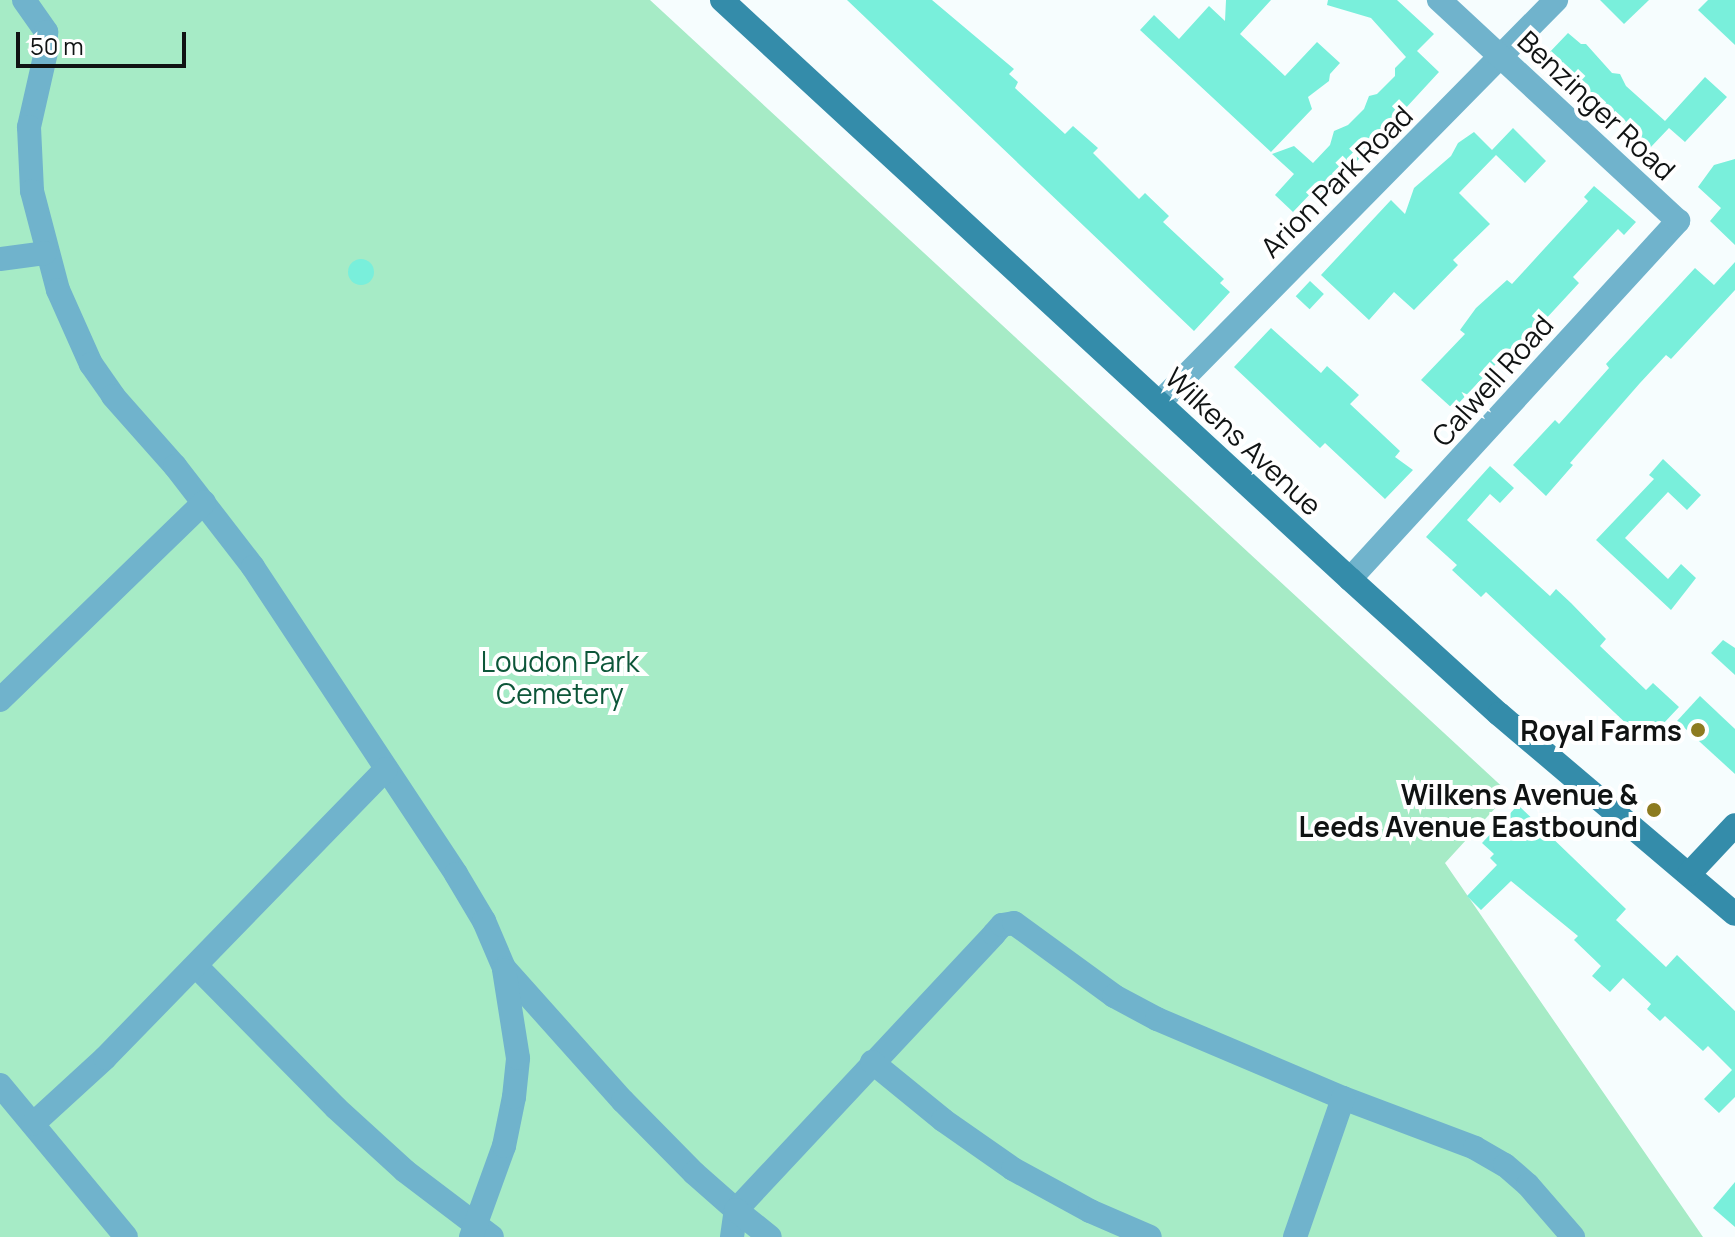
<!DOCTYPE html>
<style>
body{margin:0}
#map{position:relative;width:1735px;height:1237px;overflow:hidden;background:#f6fdfe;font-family:Manrope,sans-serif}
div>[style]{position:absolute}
.green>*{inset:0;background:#a6ebc6}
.building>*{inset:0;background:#79efdb;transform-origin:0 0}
.round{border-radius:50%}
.street>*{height:24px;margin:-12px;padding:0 12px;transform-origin:12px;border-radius:12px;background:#70b3cc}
.secondary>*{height:24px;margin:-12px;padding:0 12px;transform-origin:12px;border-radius:12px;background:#348caa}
.dots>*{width:22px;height:22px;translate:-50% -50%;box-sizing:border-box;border:4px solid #fff;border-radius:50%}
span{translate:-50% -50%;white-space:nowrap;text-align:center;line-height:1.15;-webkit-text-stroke:8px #fff;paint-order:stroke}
.street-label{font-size:28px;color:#101313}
.park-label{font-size:28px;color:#0d5639}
.poi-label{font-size:28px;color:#101313;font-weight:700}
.right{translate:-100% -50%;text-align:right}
.scale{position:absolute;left:16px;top:32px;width:170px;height:36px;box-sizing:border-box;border:4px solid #101313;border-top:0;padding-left:10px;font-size:24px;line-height:28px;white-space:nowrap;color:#101313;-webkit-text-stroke:6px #fff;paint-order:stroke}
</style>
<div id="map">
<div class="green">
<i style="clip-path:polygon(0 0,650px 0,1509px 793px,1445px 863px,1703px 1237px,0 1237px)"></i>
</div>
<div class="building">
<i style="clip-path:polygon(847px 0,932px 0,1014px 69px,1009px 74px,1018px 82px,1015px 88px,1065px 134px,1073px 126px,1098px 148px,1093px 153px,1139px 199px,1145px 193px,1169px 216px,1163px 222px,1224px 279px,1220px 283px,1230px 292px,1194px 331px)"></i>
<i style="clip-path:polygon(1226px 0,1271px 0,1240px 34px,1285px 76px,1317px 42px,1340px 63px,1330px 74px,1329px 81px,1308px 97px,1312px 109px,1271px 152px,1140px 30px,1154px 15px,1179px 39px,1209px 6px,1225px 21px)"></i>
<i style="clip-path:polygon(1328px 0,1397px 0,1434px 34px,1417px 51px,1439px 72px,1321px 200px,1313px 191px,1293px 212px,1275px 195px,1294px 174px,1272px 154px,1294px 146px,1313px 163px,1330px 145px,1334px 131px,1348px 125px,1364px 109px,1369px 96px,1377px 94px,1395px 76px,1395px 68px,1406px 57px,1371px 18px,1327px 5px)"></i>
<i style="clip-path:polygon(1600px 0,1649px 0,1624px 24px)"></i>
<i style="clip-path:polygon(1708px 0,1735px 0,1735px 45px,1698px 10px)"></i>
<i style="clip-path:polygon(1568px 33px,1581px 44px,1586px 44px,1612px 73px,1620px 74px,1626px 86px,1665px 121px,1705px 77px,1727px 97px,1685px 142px,1669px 128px,1649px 149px,1547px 55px)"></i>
<i style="clip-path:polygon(1513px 128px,1546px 161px,1525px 183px,1496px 155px,1459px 193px,1490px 224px,1453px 260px,1458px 265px,1414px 310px,1394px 292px,1369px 320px,1321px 275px,1391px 200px,1405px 214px,1414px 188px,1451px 156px,1458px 143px,1474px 132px,1492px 150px)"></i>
<i style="clip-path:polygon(1735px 159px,1735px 245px,1710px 221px,1721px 208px,1698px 187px,1714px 165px)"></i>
<i style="clip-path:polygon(1594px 186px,1636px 222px,1624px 235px,1618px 229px,1573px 277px,1579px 283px,1519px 348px,1515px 344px,1453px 409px,1421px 380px,1465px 334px,1460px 330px,1476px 308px,1507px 280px,1512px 284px,1588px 201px,1584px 197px)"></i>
<i class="round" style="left:348px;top:259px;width:26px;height:26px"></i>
<i style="clip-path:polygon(1735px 262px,1735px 290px,1671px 359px,1666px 355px,1640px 383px,1570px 463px,1573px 465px,1546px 496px,1513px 465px,1555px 420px,1559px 424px,1609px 368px,1606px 364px,1695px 268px,1714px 285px)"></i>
<i style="left:1310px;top:281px;width:19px;height:21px;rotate:43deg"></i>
<i style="clip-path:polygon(1271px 328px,1321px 373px,1327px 366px,1359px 395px,1350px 404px,1400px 451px,1395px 457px,1413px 470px,1385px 499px,1325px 443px,1320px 448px,1234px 367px)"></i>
<i style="clip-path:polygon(1663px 459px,1701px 495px,1687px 510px,1668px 492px,1625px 538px,1668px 579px,1681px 564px,1696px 578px,1671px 610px,1596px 540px,1654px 479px,1649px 475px)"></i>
<i style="clip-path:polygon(1490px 466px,1514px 488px,1500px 503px,1490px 494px,1467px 520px,1550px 596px,1556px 589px,1571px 603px,1606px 639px,1600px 646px,1646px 690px,1653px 683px,1679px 707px,1646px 742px,1486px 592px,1481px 597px,1452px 570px,1457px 565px,1426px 537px)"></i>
<i style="clip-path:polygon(1723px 640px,1735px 648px,1735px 675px,1711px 653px)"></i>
<i style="clip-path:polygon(1700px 696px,1735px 729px,1735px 774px,1677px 721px)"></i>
<i style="clip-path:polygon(1518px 805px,1626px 909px,1616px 920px,1666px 967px,1677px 955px,1735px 1011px,1735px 1097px,1719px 1113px,1704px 1099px,1732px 1070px,1708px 1046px,1703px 1051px,1665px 1016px,1660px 1021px,1647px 1009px,1651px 1004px,1623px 978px,1610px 992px,1592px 976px,1601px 966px,1574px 940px,1578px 936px,1511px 881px,1481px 910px,1467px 896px,1497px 865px,1490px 858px,1494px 854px,1482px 843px)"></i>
<i style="clip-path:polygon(1735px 1182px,1735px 1227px,1713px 1208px)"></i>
</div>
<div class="street">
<i style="left:24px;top:0;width:39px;rotate:55deg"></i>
<i style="left:46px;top:32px;width:20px;rotate:90deg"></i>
<i style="left:46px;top:52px;width:77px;rotate:102.8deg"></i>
<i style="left:29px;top:127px;width:64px;rotate:87.3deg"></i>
<i style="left:32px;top:191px;width:102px;rotate:75.3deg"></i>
<i style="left:58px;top:290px;width:81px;rotate:66deg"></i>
<i style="left:91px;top:364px;width:39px;rotate:55deg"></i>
<i style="left:113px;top:396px;width:94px;rotate:48.5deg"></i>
<i style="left:175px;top:466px;width:128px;rotate:52.3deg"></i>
<i style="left:253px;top:567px;width:368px;rotate:56.5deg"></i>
<i style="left:456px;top:874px;width:55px;rotate:59.2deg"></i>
<i style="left:484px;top:921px;width:51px;rotate:66.9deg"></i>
<i style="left:504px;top:968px;width:178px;rotate:48.2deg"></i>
<i style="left:623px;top:1101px;width:101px;rotate:45.4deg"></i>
<i style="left:694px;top:1173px;width:56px;rotate:41.4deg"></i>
<i style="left:736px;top:1210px;width:378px;rotate:-46.9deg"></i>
<i style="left:994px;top:934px;width:12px;rotate:-48deg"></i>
<i style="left:1002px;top:925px;width:12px;rotate:-9deg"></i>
<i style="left:1014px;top:923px;width:124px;rotate:36.1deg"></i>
<i style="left:1114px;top:996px;width:49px;rotate:28.1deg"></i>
<i style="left:1157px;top:1019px;width:202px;rotate:23deg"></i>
<i style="left:1343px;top:1098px;width:141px;rotate:20.7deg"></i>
<i style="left:1475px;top:1148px;width:34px;rotate:30deg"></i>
<i style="left:1505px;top:1165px;width:30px;rotate:41deg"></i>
<i style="left:1528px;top:1185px;width:69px;rotate:49.1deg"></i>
<i style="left:0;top:259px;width:45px;rotate:-7.6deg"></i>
<i style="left:1159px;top:403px;width:566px;rotate:-45.43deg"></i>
<i style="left:1350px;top:579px;width:486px;rotate:-47.5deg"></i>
<i style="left:1678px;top:221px;width:326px;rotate:-137.2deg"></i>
<i style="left:0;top:700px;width:284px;rotate:-44.1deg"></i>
<i style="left:196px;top:966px;width:199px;rotate:45.4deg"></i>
<i style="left:336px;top:1108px;width:93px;rotate:42.4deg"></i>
<i style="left:405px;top:1171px;width:109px;rotate:37.2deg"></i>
<i style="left:872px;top:1062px;width:92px;rotate:39.2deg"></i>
<i style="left:943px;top:1120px;width:85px;rotate:35deg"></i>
<i style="left:1013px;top:1169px;width:88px;rotate:28.6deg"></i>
<i style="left:1090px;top:1211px;width:65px;rotate:23.4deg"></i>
<i style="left:0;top:1085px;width:197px;rotate:50.3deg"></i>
<i style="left:33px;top:1124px;width:98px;rotate:-42.5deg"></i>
<i style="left:105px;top:1058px;width:403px;rotate:-45.8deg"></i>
<i style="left:471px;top:1237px;width:97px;rotate:-70.1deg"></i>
<i style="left:504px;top:1146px;width:50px;rotate:-78.5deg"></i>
<i style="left:514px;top:1097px;width:39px;rotate:-84deg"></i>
<i style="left:518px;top:1058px;width:89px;rotate:-99deg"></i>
<i style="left:732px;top:1237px;width:27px;rotate:-82deg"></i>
<i style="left:736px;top:1210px;width:43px;rotate:38.5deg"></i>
<i style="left:1295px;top:1237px;width:147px;rotate:-70.9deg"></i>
</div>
<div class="secondary">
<i style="left:722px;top:0;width:854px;rotate:42.68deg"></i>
<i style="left:1350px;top:579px;width:201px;rotate:42.2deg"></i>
<i style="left:1499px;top:714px;width:309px;rotate:40.3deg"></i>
<i style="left:1689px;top:874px;width:67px;rotate:-46.8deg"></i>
</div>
<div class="dots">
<i style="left:1698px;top:730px;background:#8d7b20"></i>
<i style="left:1654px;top:810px;background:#8d7b20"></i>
</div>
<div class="street-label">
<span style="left:1597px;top:105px;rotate:43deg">Benzinger Road</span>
<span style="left:1336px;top:181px;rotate:-45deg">Arion Park Road</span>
<span style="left:1492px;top:380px;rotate:-48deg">Calwell Road</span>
<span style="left:1244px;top:441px;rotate:43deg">Wilkens Avenue</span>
</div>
<div class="park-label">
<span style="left:560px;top:677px">Loudon Park<br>Cemetery</span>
</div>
<div class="poi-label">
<span class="right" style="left:1682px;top:730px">Royal Farms</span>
<span class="right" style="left:1638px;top:810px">Wilkens Avenue &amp;<br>Leeds Avenue Eastbound</span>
</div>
<div class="scale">50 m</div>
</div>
